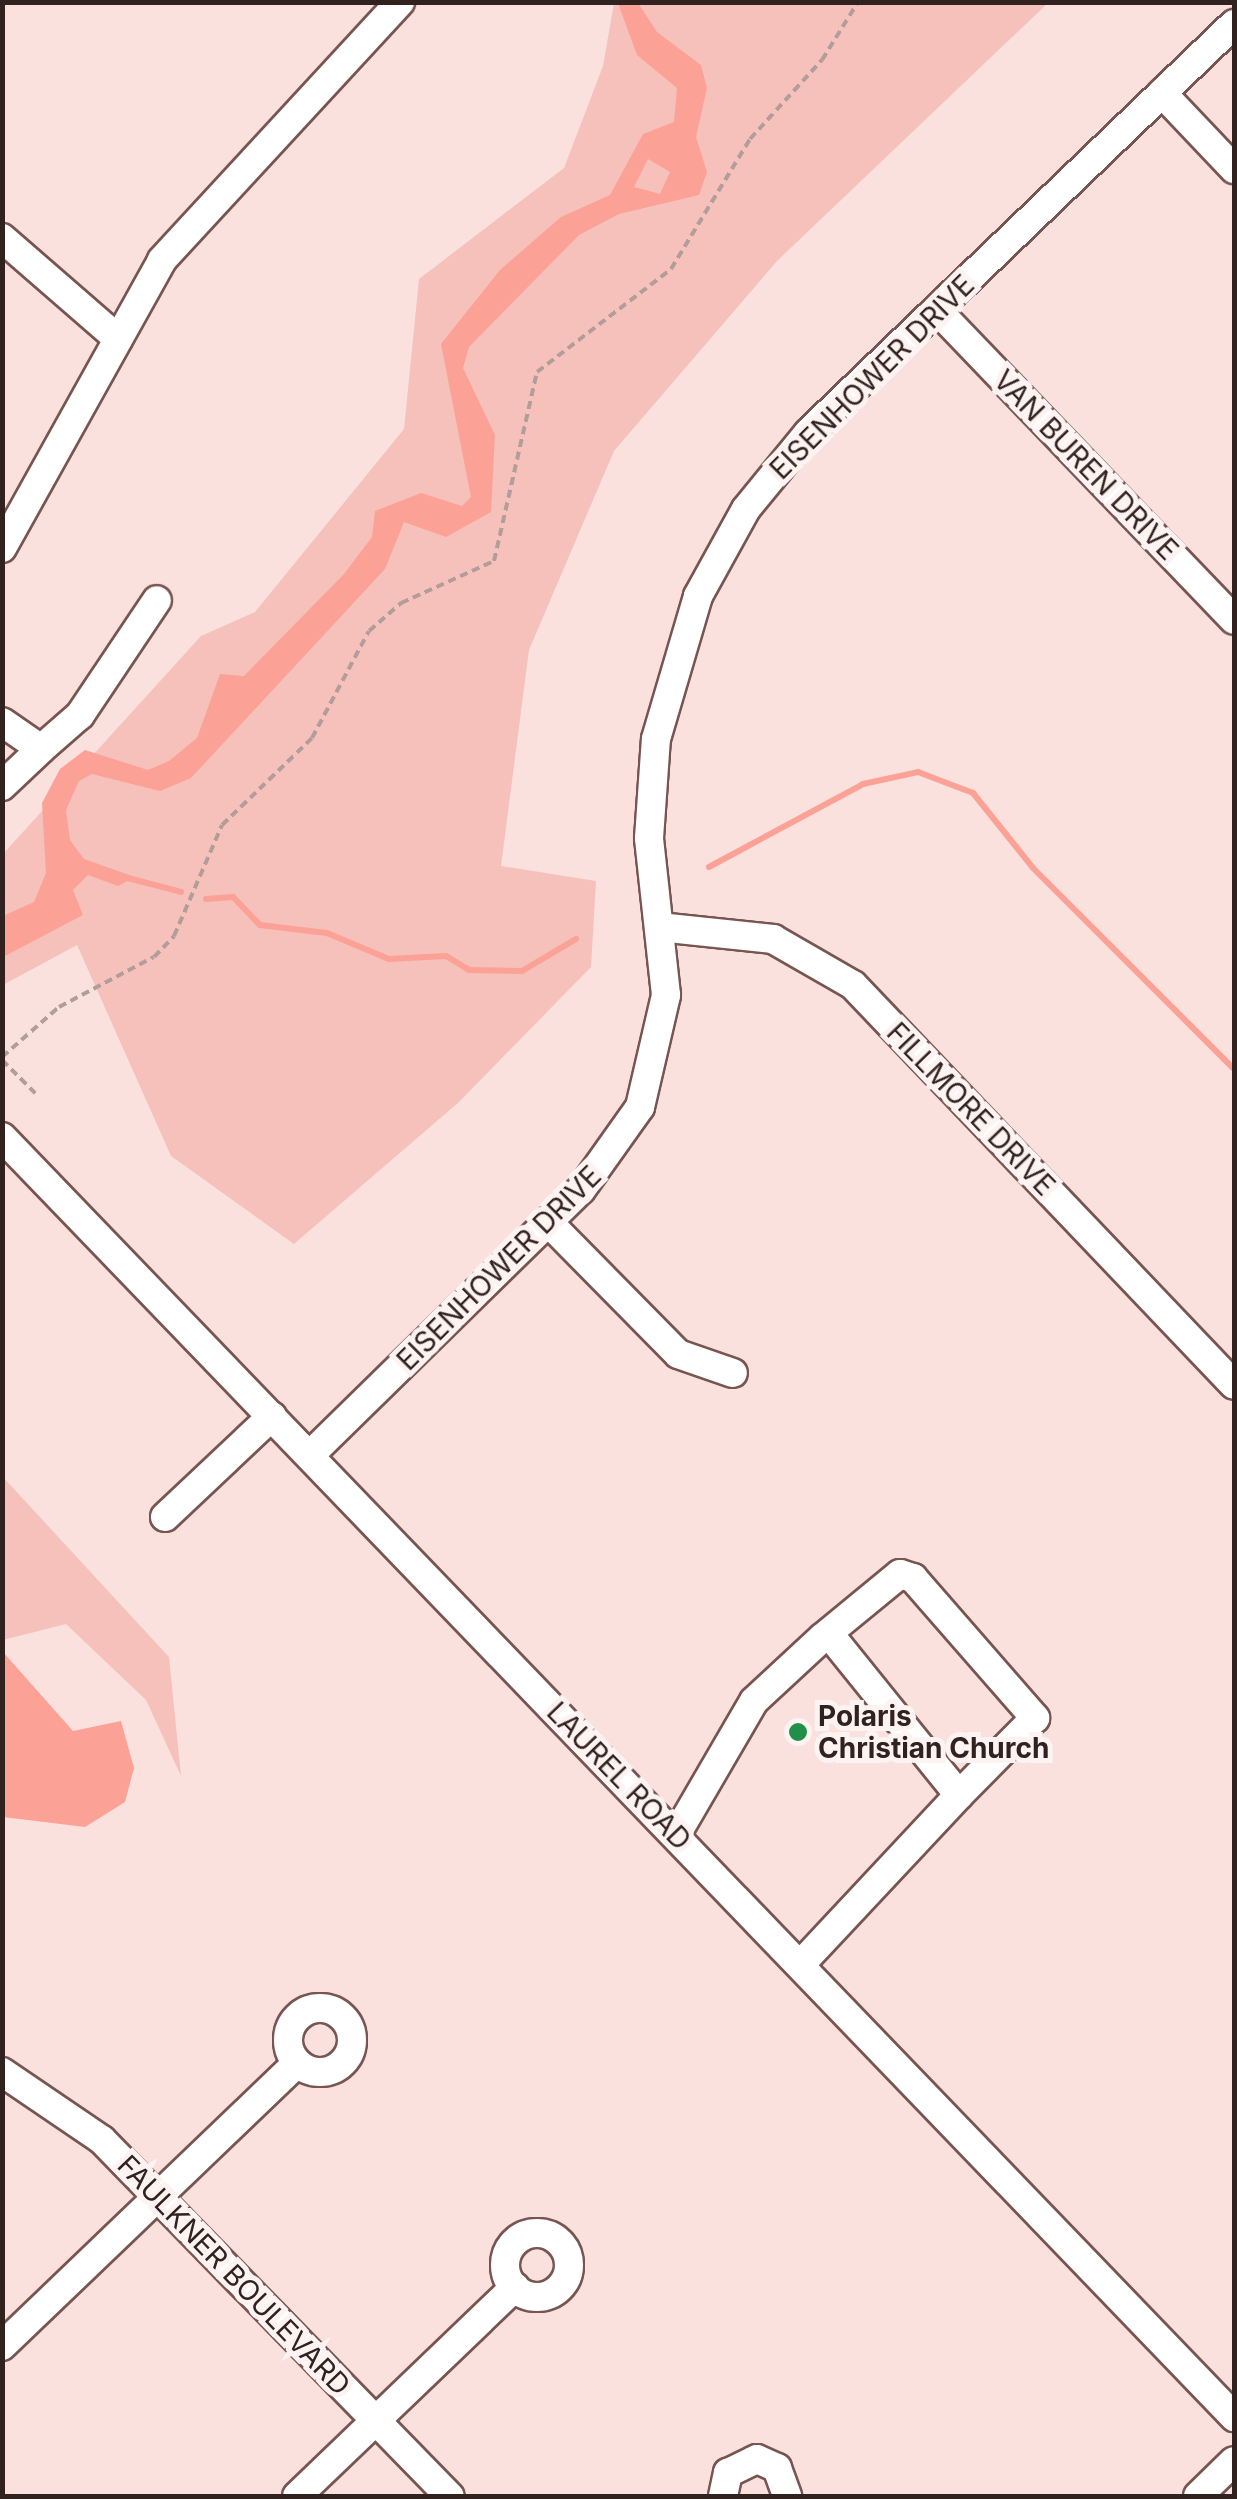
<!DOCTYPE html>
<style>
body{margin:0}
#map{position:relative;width:1237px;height:2499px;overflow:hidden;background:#fbe1de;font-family:Inter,sans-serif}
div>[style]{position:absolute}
.green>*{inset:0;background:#f6c1ba}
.water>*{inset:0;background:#fba196}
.stream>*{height:6px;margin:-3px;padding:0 3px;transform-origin:3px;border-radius:3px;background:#fba196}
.path>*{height:4px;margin-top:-2px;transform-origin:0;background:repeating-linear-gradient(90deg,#b39d9a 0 8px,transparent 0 13px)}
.roads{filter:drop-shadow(2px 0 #785550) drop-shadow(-2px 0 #785550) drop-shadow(0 2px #785550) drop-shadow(0 -2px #785550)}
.minor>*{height:28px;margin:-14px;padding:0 14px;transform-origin:14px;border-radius:14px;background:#fff}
.minor>.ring{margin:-14px;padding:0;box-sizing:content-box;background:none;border:28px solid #fff;border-radius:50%}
.dots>*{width:28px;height:28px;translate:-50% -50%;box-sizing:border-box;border:5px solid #fcf3f2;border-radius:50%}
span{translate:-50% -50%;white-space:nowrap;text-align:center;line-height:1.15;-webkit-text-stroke:10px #fcf3f2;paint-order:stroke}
.street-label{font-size:28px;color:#31211f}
.poi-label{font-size:28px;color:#31211f;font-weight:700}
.left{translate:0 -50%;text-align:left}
.frame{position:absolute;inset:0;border:5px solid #31211f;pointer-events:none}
</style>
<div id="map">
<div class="green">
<i style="clip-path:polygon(614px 3px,1048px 3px,777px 261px,614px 451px,529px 650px,501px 866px,596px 881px,591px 967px,459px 1102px,294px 1244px,171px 1156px,77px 945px,3px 985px,3px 854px,201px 636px,255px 612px,404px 429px,419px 279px,564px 168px,603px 66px)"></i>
<i style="clip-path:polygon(2px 1476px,169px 1657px,181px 1776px,146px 1700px,66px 1624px,3px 1640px)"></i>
</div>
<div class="water">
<i style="clip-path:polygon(evenodd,618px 3px,638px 3px,657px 32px,701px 65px,707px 88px,696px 137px,707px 172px,699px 195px,619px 214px,579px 235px,469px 347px,463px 368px,495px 435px,491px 512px,446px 537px,404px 522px,385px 569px,191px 778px,160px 791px,92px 774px,79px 781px,66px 810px,70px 840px,84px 859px,135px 877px,118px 886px,88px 875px,73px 890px,83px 915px,3px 957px,3px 916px,34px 902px,46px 873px,42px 803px,60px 769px,85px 750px,148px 770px,169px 761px,197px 738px,220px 674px,244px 676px,344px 574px,372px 537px,375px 511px,421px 493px,462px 506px,471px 497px,441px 344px,500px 270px,561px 217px,610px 195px,643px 134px,674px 122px,677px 88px,637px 55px,618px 3px,648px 159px,670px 172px,660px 194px,634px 187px,648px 159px)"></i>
<i style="clip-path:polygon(3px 1652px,73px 1731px,121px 1721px,134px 1768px,125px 1802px,85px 1827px,3px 1817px)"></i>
</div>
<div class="stream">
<i style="left:709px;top:867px;width:175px;rotate:-28.3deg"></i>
<i style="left:863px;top:784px;width:56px;rotate:-12.3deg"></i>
<i style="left:918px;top:772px;width:59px;rotate:20.9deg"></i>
<i style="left:973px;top:793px;width:96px;rotate:51.3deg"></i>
<i style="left:1033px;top:868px;width:284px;rotate:45deg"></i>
<i style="left:124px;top:877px;width:59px;rotate:14.7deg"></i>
<i style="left:206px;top:899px;width:27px;rotate:-4deg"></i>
<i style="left:233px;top:897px;width:39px;rotate:46deg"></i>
<i style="left:260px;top:925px;width:67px;rotate:6.8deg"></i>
<i style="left:327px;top:933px;width:67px;rotate:22.8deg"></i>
<i style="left:389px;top:959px;width:57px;rotate:-3deg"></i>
<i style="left:446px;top:956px;width:27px;rotate:31deg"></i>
<i style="left:469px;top:970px;width:53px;rotate:1.1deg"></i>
<i style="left:522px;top:971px;width:63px;rotate:-30.7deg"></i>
</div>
<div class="path">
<i style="left:2px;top:1057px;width:76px;rotate:-41.3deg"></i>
<i style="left:59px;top:1007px;width:107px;rotate:-27.8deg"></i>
<i style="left:154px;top:957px;width:29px;rotate:-46deg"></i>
<i style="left:174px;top:936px;width:121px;rotate:-66.6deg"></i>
<i style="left:222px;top:825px;width:125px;rotate:-44deg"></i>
<i style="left:312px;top:738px;width:121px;rotate:-62deg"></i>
<i style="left:369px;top:631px;width:43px;rotate:-41.2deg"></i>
<i style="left:401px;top:603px;width:102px;rotate:-24.3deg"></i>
<i style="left:494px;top:561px;width:194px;rotate:-77.2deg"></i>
<i style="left:537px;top:372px;width:169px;rotate:-37.5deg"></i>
<i style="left:671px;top:269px;width:152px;rotate:-58.7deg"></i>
<i style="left:750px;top:139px;width:107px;rotate:-47.7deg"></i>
<i style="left:822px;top:60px;width:68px;rotate:-58.2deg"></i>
<i style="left:2px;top:1060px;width:49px;rotate:45deg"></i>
</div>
<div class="roads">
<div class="minor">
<i style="left:1162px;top:93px;width:105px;rotate:46.5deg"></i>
<i style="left:2px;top:238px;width:154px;rotate:41deg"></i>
<i style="left:937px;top:310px;width:429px;rotate:46.2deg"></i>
<i style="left:2px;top:548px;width:329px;rotate:-60.9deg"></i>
<i style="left:162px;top:260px;width:351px;rotate:-47.3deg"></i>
<i style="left:2px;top:722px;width:47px;rotate:34.7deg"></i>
<i style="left:41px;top:749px;width:54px;rotate:136.5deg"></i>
<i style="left:41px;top:749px;width:52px;rotate:-41.1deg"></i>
<i style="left:80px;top:715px;width:138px;rotate:-56.2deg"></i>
<i style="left:659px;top:927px;width:115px;rotate:6deg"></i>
<i style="left:773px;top:939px;width:92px;rotate:29.9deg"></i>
<i style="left:853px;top:985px;width:552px;rotate:46.39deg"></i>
<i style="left:2px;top:1137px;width:1777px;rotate:46.09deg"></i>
<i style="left:548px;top:1222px;width:185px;rotate:45.4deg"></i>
<i style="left:678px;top:1354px;width:58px;rotate:19.1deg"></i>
<i style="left:310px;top:1455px;width:379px;rotate:-44.4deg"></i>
<i style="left:581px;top:1190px;width:102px;rotate:-54.6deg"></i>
<i style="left:640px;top:1107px;width:115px;rotate:-76.9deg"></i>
<i style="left:666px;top:995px;width:158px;rotate:-96.2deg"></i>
<i style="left:649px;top:838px;width:99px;rotate:-86deg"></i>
<i style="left:656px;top:739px;width:149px;rotate:-73.6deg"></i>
<i style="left:698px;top:596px;width:99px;rotate:-61.1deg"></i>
<i style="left:746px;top:509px;width:99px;rotate:-50.7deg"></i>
<i style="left:809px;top:432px;width:589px;rotate:-43.83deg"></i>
<i style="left:165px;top:1517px;width:147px;rotate:-43.3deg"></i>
<i style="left:676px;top:1835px;width:155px;rotate:-59.8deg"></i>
<i style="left:754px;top:1701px;width:93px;rotate:-42.8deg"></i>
<i style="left:822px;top:1638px;width:101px;rotate:-39.4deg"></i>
<i style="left:900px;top:1574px;width:14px;rotate:17deg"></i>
<i style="left:913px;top:1578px;width:186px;rotate:48.9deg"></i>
<i style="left:1035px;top:1718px;width:108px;rotate:134.6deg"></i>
<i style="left:959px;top:1795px;width:207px;rotate:-128.9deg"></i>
<i style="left:800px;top:1965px;width:233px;rotate:-46.9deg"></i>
<i class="ring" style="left:288px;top:2008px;width:36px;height:36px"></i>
<i style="left:2px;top:2072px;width:121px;rotate:34.2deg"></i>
<i style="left:102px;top:2140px;width:498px;rotate:45.7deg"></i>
<i class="ring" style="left:505px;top:2233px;width:36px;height:36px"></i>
<i style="left:2px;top:2346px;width:409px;rotate:-43.8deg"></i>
<i style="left:297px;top:2496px;width:302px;rotate:-43.8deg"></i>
<i style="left:723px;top:2496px;width:24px;rotate:-78deg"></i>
<i style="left:728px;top:2473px;width:32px;rotate:-26deg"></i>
<i style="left:757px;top:2459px;width:22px;rotate:24deg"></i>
<i style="left:777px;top:2468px;width:30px;rotate:70deg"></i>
<i style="left:1198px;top:2496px;width:50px;rotate:-44.2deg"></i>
</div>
</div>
<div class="dots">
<i style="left:798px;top:1732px;background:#1f8f49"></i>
</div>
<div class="street-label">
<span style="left:872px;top:377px;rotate:-45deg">EISENHOWER DRIVE</span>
<span style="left:1086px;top:465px;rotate:46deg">VAN BUREN DRIVE</span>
<span style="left:971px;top:1109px;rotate:46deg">FILLMORE DRIVE</span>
<span style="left:499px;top:1268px;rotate:-45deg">EISENHOWER DRIVE</span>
<span style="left:619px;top:1776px;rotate:46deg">LAUREL ROAD</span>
<span style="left:234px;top:2275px;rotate:46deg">FAULKNER BOULEVARD</span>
</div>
<div class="poi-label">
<span class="left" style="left:818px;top:1732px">Polaris<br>Christian Church</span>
</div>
<div class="frame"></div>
</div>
